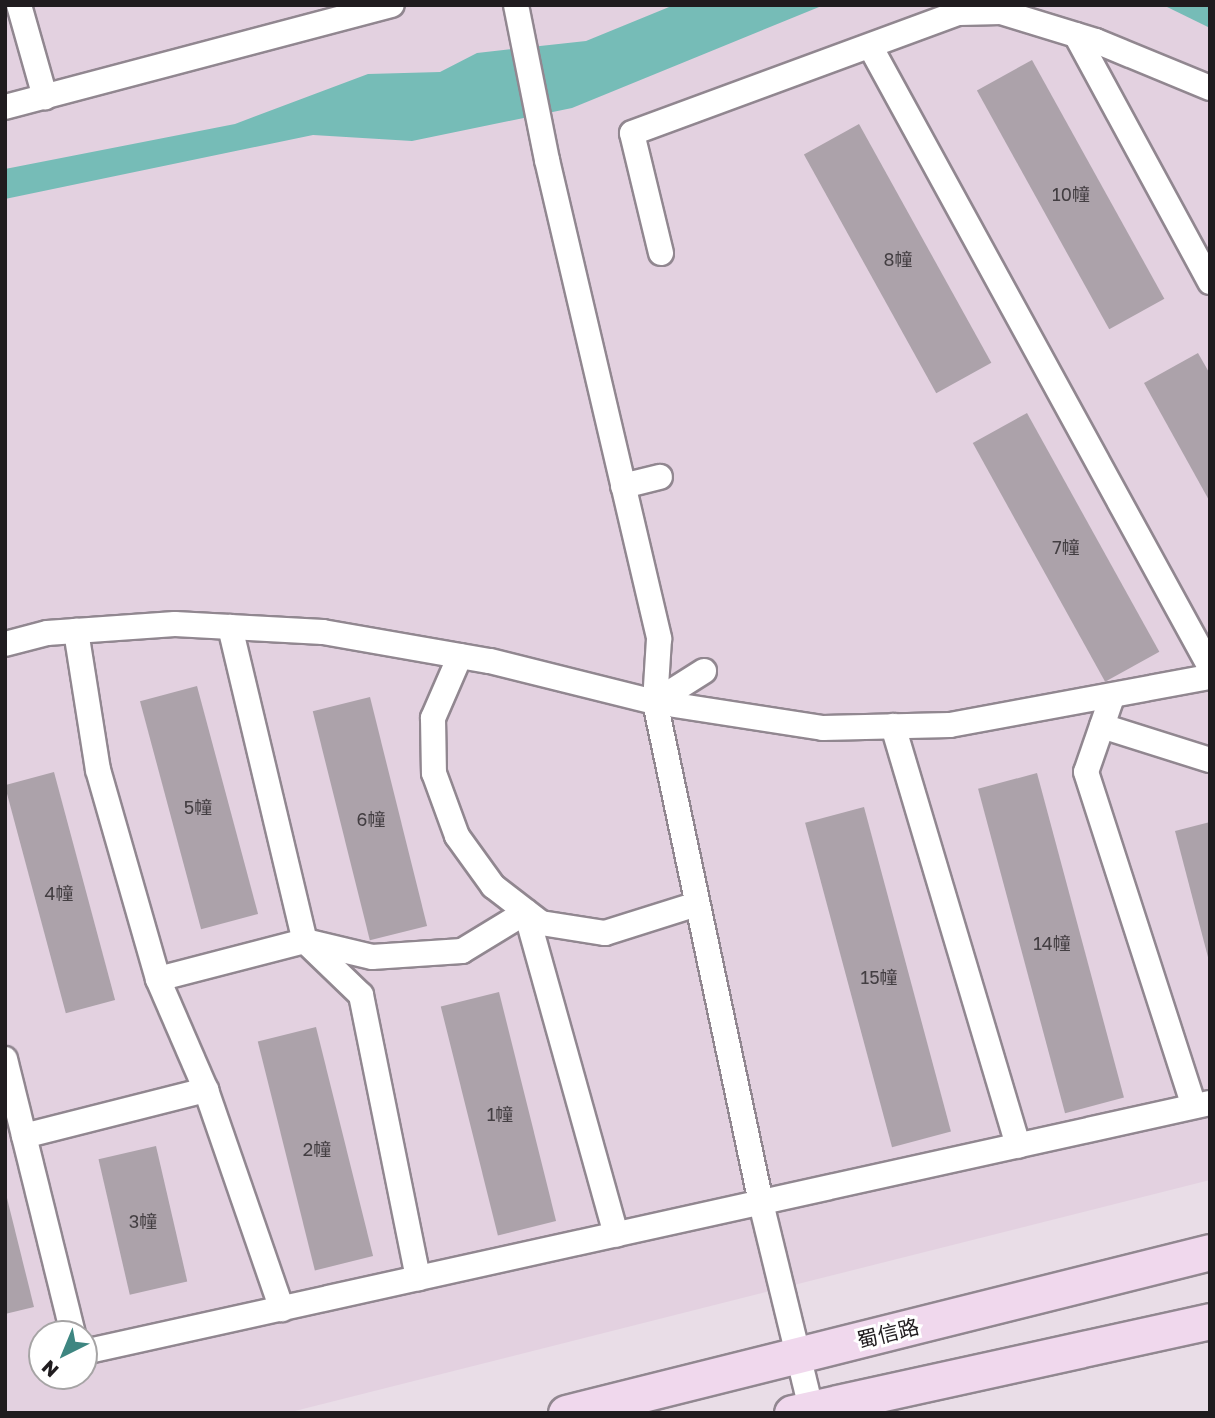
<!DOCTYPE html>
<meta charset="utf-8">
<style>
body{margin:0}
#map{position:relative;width:1215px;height:1418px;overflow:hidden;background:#e9dde7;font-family:"Golos Text","Noto Sans SC",sans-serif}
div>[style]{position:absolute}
.built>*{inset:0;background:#e3d1e0}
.water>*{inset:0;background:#76bcb7}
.building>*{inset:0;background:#aca2aa;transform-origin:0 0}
.roads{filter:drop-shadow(2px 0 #918790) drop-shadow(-2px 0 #918790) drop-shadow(0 2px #918790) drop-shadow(0 -2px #918790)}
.street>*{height:24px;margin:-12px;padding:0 12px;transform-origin:12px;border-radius:12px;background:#fff}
.secondary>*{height:35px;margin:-17.5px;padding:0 17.5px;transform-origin:17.5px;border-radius:17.5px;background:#f0d8ed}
span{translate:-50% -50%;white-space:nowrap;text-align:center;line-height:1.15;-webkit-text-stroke:6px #fff;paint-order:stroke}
.number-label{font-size:18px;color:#433e42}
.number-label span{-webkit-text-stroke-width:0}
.street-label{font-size:21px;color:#201c1f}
.frame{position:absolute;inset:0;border:7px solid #201c1f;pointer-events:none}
.north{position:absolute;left:28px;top:1320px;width:70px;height:70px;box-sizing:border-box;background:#fff;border:2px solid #a6a4a5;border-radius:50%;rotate:223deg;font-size:19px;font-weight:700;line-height:28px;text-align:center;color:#201c1f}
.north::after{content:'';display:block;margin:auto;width:24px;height:32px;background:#3e8681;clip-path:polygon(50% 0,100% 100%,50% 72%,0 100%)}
</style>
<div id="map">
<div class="built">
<i style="clip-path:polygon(evenodd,5px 5px,1210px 5px,1210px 1180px,287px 1413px,5px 1413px,5px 5px,42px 1334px,84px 1334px,84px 1376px,42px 1376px,42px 1334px)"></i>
</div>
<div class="water">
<i style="clip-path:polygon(674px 5px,824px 5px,572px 108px,412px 141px,313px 135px,5px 199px,5px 169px,235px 124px,368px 74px,440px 72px,477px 53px,586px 41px)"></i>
<i style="clip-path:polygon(1163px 5px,1210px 5px,1210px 28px)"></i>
</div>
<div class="building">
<i style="left:1032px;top:60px;width:273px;height:63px;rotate:61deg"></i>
<i style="left:859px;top:124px;width:273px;height:63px;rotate:61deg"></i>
<i style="clip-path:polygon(1198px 353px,1210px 374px,1210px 502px,1144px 383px)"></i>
<i style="left:1027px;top:413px;width:273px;height:62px;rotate:61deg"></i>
<i style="left:197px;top:686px;width:236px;height:59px;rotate:75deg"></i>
<i style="left:370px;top:697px;width:236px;height:59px;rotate:76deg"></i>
<i style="left:54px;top:772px;width:236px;height:51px;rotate:75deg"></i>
<i style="left:1037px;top:773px;width:336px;height:61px;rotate:75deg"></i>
<i style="left:864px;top:807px;width:336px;height:61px;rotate:75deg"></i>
<i style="clip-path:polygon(1210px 822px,1210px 961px,1209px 961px,1175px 831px)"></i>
<i style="left:499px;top:992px;width:236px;height:60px;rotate:76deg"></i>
<i style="left:316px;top:1027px;width:236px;height:60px;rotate:76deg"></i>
<i style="left:156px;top:1146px;width:139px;height:59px;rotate:77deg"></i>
<i style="clip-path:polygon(5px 1190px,34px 1307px,5px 1314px)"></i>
</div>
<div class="roads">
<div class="street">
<i style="left:19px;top:5px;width:96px;rotate:74.2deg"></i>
<i style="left:516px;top:5px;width:158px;rotate:78.7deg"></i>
<i style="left:547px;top:160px;width:492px;rotate:76.8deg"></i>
<i style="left:659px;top:639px;width:63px;rotate:93.6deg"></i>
<i style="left:655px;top:702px;width:512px;rotate:78.05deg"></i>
<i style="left:761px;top:1203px;width:211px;rotate:76.3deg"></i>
<i style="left:1076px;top:35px;width:281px;rotate:61.5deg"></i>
<i style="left:870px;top:46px;width:708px;rotate:61.3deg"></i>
<i style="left:5px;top:107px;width:400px;rotate:-14.8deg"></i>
<i style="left:661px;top:253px;width:123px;rotate:-103.6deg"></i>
<i style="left:632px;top:133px;width:348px;rotate:-20.2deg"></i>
<i style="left:959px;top:13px;width:42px;rotate:-1.4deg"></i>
<i style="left:1001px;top:12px;width:99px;rotate:17deg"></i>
<i style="left:1096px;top:41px;width:123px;rotate:22.4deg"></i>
<i style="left:623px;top:486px;width:38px;rotate:-14deg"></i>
<i style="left:230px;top:627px;width:323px;rotate:76.6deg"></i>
<i style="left:305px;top:941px;width:78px;rotate:44deg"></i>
<i style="left:361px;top:995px;width:289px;rotate:78.6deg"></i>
<i style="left:5px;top:644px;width:43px;rotate:-14.7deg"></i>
<i style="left:47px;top:633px;width:128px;rotate:-4deg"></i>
<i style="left:175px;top:624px;width:148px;rotate:3.1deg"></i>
<i style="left:323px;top:632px;width:169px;rotate:9.9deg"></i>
<i style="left:490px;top:661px;width:170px;rotate:14deg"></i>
<i style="left:655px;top:702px;width:170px;rotate:8.8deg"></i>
<i style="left:823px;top:728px;width:127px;rotate:-1.4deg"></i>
<i style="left:950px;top:725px;width:264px;rotate:-10.5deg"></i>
<i style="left:460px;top:656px;width:68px;rotate:113.5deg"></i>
<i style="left:433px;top:718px;width:55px;rotate:89deg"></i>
<i style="left:434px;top:773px;width:67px;rotate:69.9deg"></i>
<i style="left:457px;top:836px;width:62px;rotate:54.2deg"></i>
<i style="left:493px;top:886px;width:61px;rotate:37.6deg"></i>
<i style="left:541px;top:923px;width:65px;rotate:8.9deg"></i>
<i style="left:605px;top:933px;width:96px;rotate:-17.5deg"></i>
<i style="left:1112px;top:697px;width:79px;rotate:109.1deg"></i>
<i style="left:1086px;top:772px;width:351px;rotate:72.1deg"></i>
<i style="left:655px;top:702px;width:58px;rotate:-32.3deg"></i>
<i style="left:893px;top:726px;width:438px;rotate:73.4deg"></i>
<i style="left:1102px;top:726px;width:113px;rotate:17.5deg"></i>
<i style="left:158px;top:979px;width:152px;rotate:-14.5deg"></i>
<i style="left:305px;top:941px;width:69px;rotate:13.4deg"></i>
<i style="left:372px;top:957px;width:90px;rotate:-3.8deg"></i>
<i style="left:462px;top:951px;width:75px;rotate:-31.4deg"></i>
<i style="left:526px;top:912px;width:335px;rotate:74.4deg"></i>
<i style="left:5px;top:1059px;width:283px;rotate:76.1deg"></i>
<i style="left:206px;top:1090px;width:232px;rotate:70.9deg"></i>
<i style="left:24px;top:1136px;width:188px;rotate:-14.2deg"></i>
<i style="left:206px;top:1090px;width:121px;rotate:-113.4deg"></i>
<i style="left:158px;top:979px;width:217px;rotate:-106deg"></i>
<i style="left:98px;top:770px;width:141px;rotate:-99deg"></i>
<i style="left:84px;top:1352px;width:1153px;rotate:-12.47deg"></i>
</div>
<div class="secondary">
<i style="left:566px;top:1413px;width:664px;rotate:-14.04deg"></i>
<i style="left:792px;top:1413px;width:428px;rotate:-12.4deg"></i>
</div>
</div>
<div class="number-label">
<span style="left:1071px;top:194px">10幢</span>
<span style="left:898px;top:259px">8幢</span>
<span style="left:1066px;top:547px">7幢</span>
<span style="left:198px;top:807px">5幢</span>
<span style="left:371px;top:819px">6幢</span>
<span style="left:59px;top:893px">4幢</span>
<span style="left:1052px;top:943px">14幢</span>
<span style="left:879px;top:977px">15幢</span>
<span style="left:500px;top:1114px">1幢</span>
<span style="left:317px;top:1149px">2幢</span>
<span style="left:143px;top:1221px">3幢</span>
</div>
<div class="street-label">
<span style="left:888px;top:1333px;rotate:-14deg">蜀信路</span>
</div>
<div class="frame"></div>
<div class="north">N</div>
</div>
